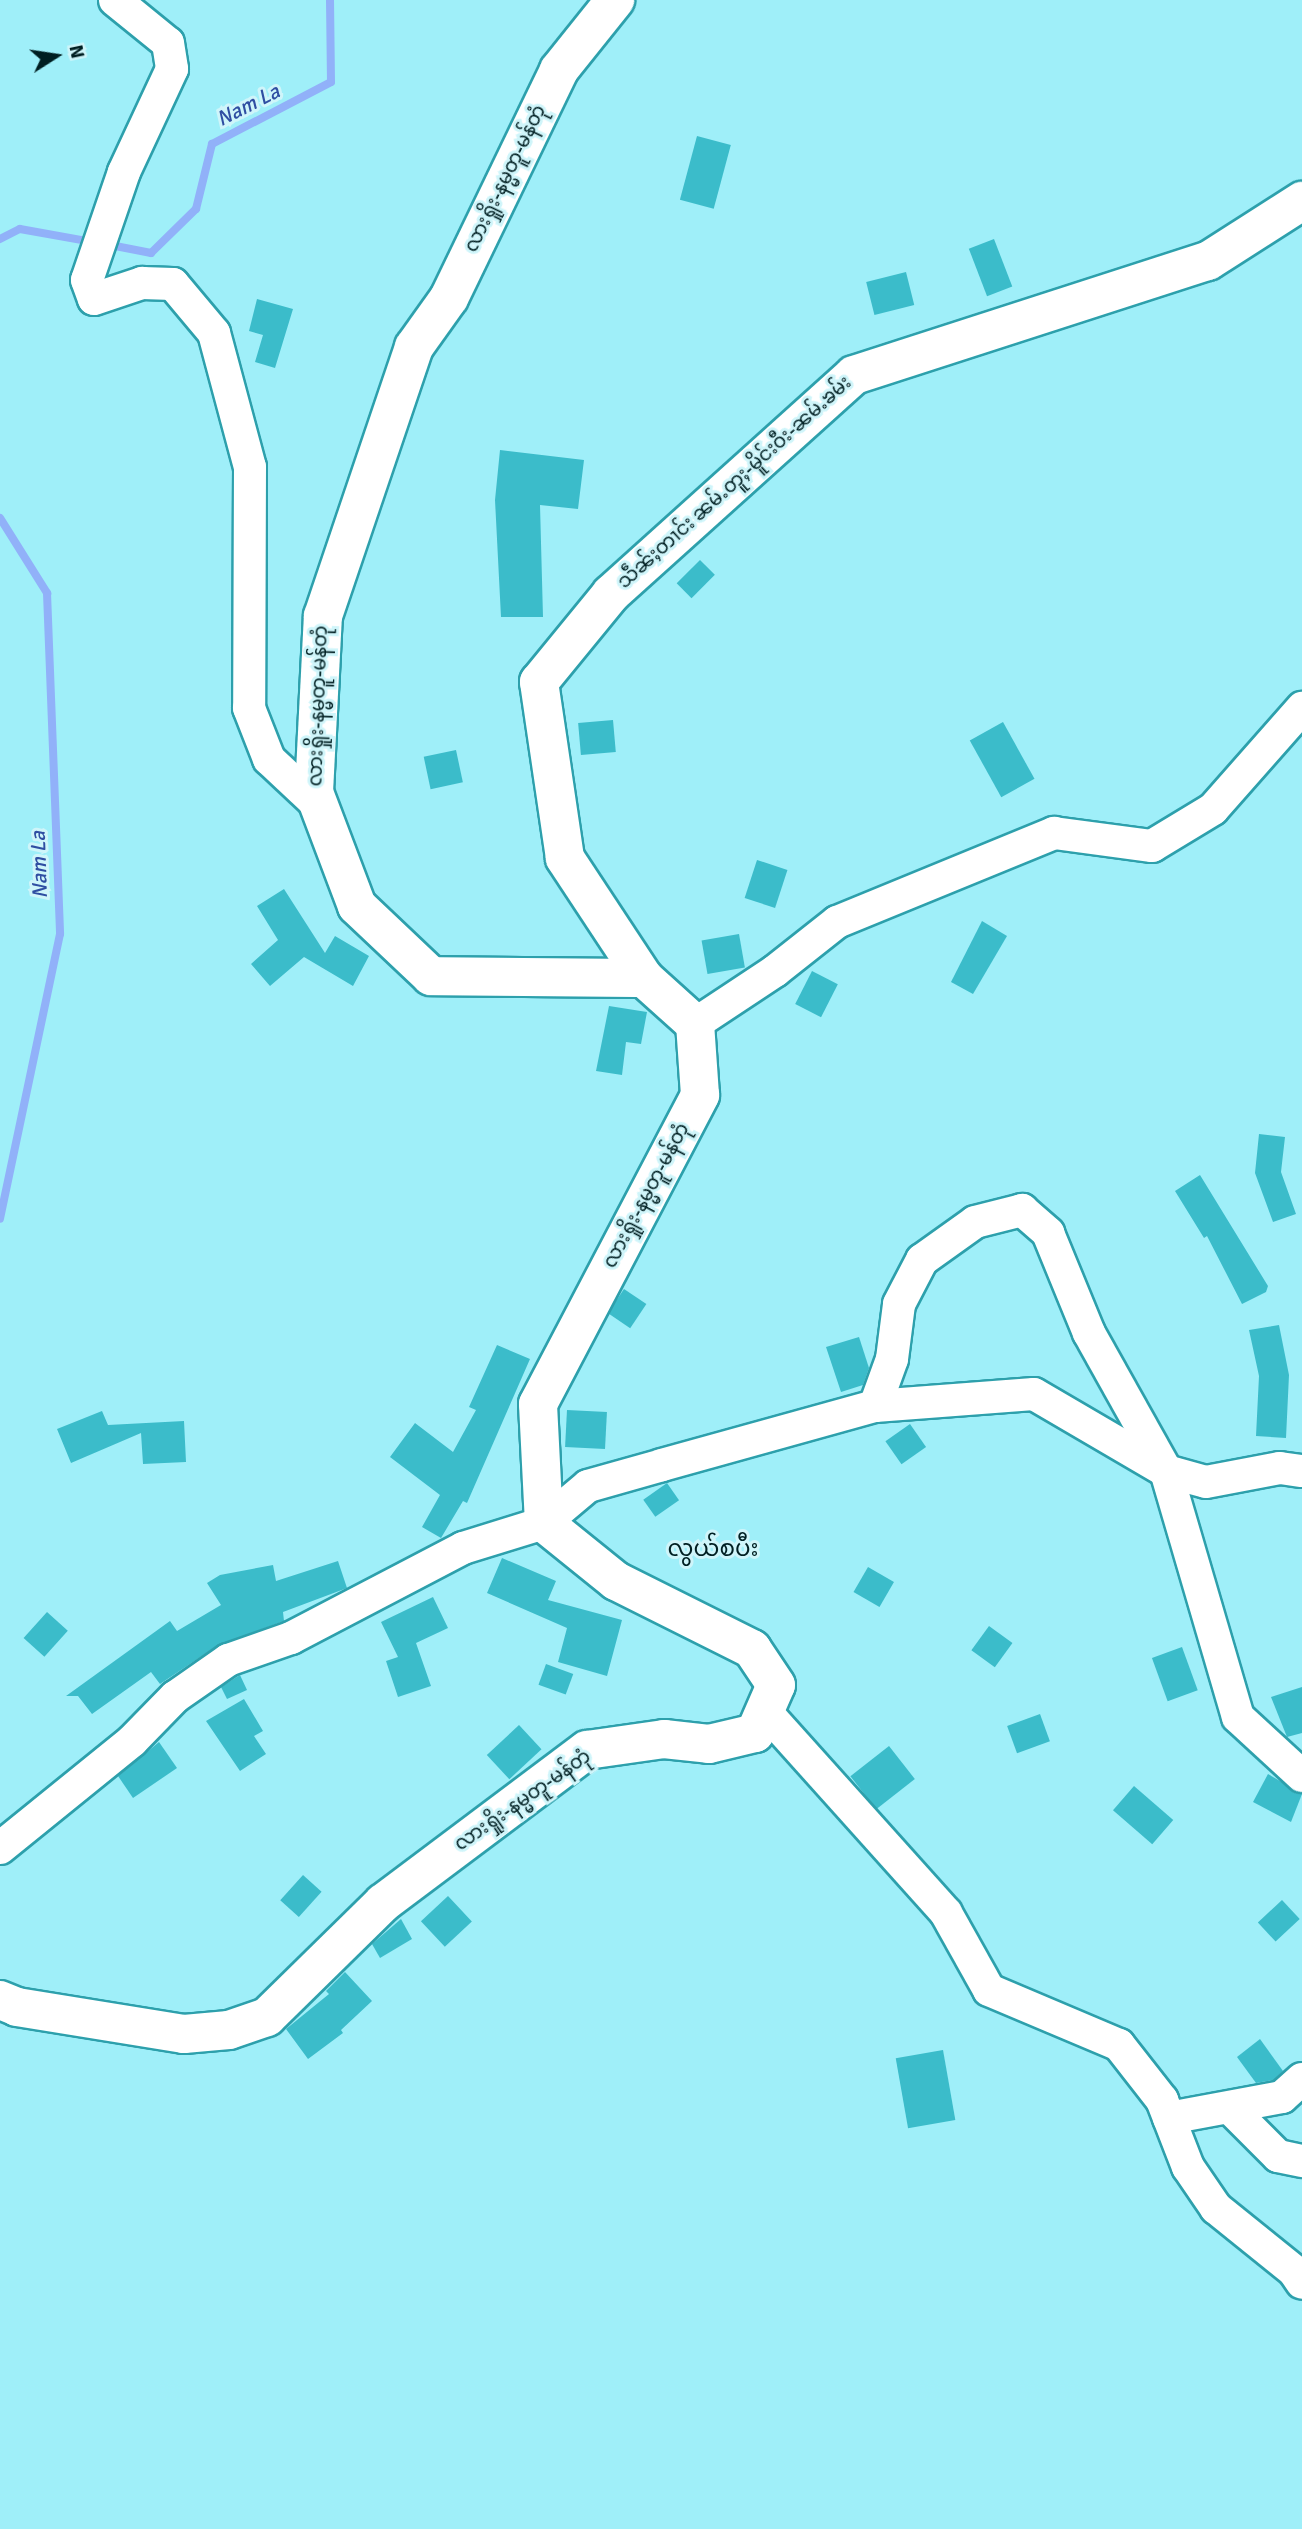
<!DOCTYPE html>
<meta charset="utf-8">
<style>
body{margin:0}
#map{position:relative;width:1302px;height:2529px;overflow:hidden;background:#9feff9;font-family:Signika,"Noto Sans Myanmar",sans-serif}
div>[style]{position:absolute}
.stream>*{height:8px;margin:-4px;padding:0 4px;transform-origin:4px;border-radius:4px;background:#91b1f9}
.building>*{inset:0;background:#3bbcca;transform-origin:0 0}
.roads{filter:drop-shadow(2px 0 #2da0ac) drop-shadow(-2px 0 #2da0ac) drop-shadow(0 2px #2da0ac) drop-shadow(0 -2px #2da0ac)}
.minor>*{height:32px;margin:-16px;padding:0 16px;transform-origin:16px;border-radius:16px;background:#fff}
.secondary>*{height:38px;margin:-19px;padding:0 19px;transform-origin:19px;border-radius:19px;background:#fff}
span{translate:-50% -50%;white-space:nowrap;text-align:center;line-height:1.15;-webkit-text-stroke:6px #cff5fa;paint-order:stroke}
.street-label{font-size:19px;color:#001f22}
.water-label{font-size:21px;color:#2f4ea2;font-style:italic}
.quarter-label{font-size:23px;color:#001f22}
.north{position:absolute;left:21px;top:21px;width:70px;height:70px;-webkit-text-stroke:5px #cff5fa;paint-order:stroke;rotate:78deg;font-size:19px;font-weight:700;line-height:28px;text-align:center;color:#001f22}
.north::after{content:'';display:block;margin:auto;width:24px;height:32px;background:#001f22;clip-path:polygon(50% 0,100% 100%,50% 72%,0 100%)}
</style>
<div id="map">
<div class="stream">
<i style="left:0;top:239px;width:22px;rotate:-27deg"></i>
<i style="left:20px;top:229px;width:73px;rotate:10.2deg"></i>
<i style="left:105px;top:244px;width:47px;rotate:11.1deg"></i>
<i style="left:151px;top:253px;width:63px;rotate:-44.4deg"></i>
<i style="left:196px;top:209px;width:67px;rotate:-76.2deg"></i>
<i style="left:212px;top:144px;width:134px;rotate:-27.5deg"></i>
<i style="left:331px;top:82px;width:82px;rotate:-90.7deg"></i>
<i style="left:0;top:518px;width:89px;rotate:57.9deg"></i>
<i style="left:47px;top:593px;width:341px;rotate:87.8deg"></i>
<i style="left:60px;top:934px;width:291px;rotate:101.9deg"></i>
</div>
<div class="building">
<i style="left:697px;top:136px;width:35px;height:66px;rotate:15deg"></i>
<i style="left:994px;top:239px;width:51px;height:27px;rotate:69deg"></i>
<i style="left:906px;top:272px;width:34px;height:41px;rotate:76deg"></i>
<i style="clip-path:polygon(257px 299px,293px 309px,275px 368px,255px 362px,263px 335px,249px 331px)"></i>
<i style="clip-path:polygon(500px 450px,584px 460px,578px 509px,540px 505px,543px 617px,501px 617px,495px 500px)"></i>
<i style="left:700px;top:560px;width:21px;height:33px;rotate:45deg"></i>
<i style="left:613px;top:720px;width:32px;height:35px;rotate:85deg"></i>
<i style="left:1003px;top:722px;width:65px;height:38px;rotate:61deg"></i>
<i style="left:456px;top:750px;width:33px;height:33px;rotate:78deg"></i>
<i style="left:757px;top:860px;width:32px;height:40px;rotate:18deg"></i>
<i style="clip-path:polygon(284px 889px,325px 953px,335px 936px,369px 956px,353px 986px,304px 957px,270px 986px,251px 964px,278px 940px,257px 906px)"></i>
<i style="clip-path:polygon(982px 921px,1007px 936px,973px 994px,951px 982px)"></i>
<i style="left:739px;top:934px;width:34px;height:38px;rotate:80deg"></i>
<i style="left:812px;top:971px;width:29px;height:37px;rotate:27deg"></i>
<i style="clip-path:polygon(609px 1006px,647px 1012px,641px 1044px,626px 1042px,622px 1075px,596px 1071px)"></i>
<i style="clip-path:polygon(1259px 1134px,1285px 1137px,1281px 1172px,1296px 1214px,1273px 1222px,1255px 1173px)"></i>
<i style="clip-path:polygon(1200px 1175px,1268px 1286px,1266px 1292px,1242px 1304px,1207px 1236px,1204px 1238px,1175px 1191px)"></i>
<i style="left:624px;top:1289px;width:27px;height:29px;rotate:34deg"></i>
<i style="clip-path:polygon(1279px 1325px,1289px 1375px,1286px 1438px,1256px 1436px,1259px 1376px,1249px 1330px)"></i>
<i style="clip-path:polygon(859px 1337px,869px 1368px,863px 1385px,841px 1392px,826px 1347px)"></i>
<i style="clip-path:polygon(497px 1345px,530px 1359px,467px 1503px,463px 1501px,441px 1538px,422px 1527px,440px 1495px,390px 1457px,415px 1423px,453px 1452px,476px 1410px,469px 1407px)"></i>
<i style="left:567px;top:1410px;width:40px;height:37px;rotate:3deg"></i>
<i style="clip-path:polygon(102px 1411px,108px 1425px,184px 1421px,186px 1462px,143px 1464px,141px 1433px,71px 1463px,57px 1429px)"></i>
<i style="left:910px;top:1424px;width:28px;height:30px;rotate:55deg"></i>
<i style="left:667px;top:1483px;width:21px;height:29px;rotate:55deg"></i>
<i style="clip-path:polygon(502px 1558px,556px 1581px,548px 1600px,622px 1620px,607px 1676px,558px 1662px,567px 1628px,487px 1593px)"></i>
<i style="clip-path:polygon(338px 1561px,347px 1588px,283px 1612px,284px 1621px,218px 1645px,160px 1684px,151px 1672px,92px 1714px,78px 1696px,66px 1696px,170px 1621px,177px 1631px,221px 1605px,207px 1583px,220px 1575px,273px 1565px,276px 1581px)"></i>
<i style="left:868px;top:1567px;width:30px;height:29px;rotate:30deg"></i>
<i style="clip-path:polygon(433px 1597px,448px 1628px,416px 1643px,431px 1686px,398px 1697px,386px 1661px,398px 1657px,381px 1622px)"></i>
<i style="left:47px;top:1612px;width:28px;height:35px;rotate:42deg"></i>
<i style="left:989px;top:1626px;width:29px;height:30px;rotate:36deg"></i>
<i style="left:1182px;top:1647px;width:46px;height:32px;rotate:70deg"></i>
<i style="left:546px;top:1664px;width:29px;height:22px;rotate:20deg"></i>
<i style="clip-path:polygon(240px 1675px,247px 1690px,227px 1699px,221px 1687px)"></i>
<i style="clip-path:polygon(1302px 1687px,1302px 1733px,1287px 1737px,1271px 1697px)"></i>
<i style="clip-path:polygon(244px 1699px,263px 1731px,254px 1736px,266px 1754px,240px 1771px,206px 1721px)"></i>
<i style="left:1040px;top:1714px;width:29px;height:35px;rotate:70deg"></i>
<i style="left:519px;top:1725px;width:33px;height:44px;rotate:47deg"></i>
<i style="clip-path:polygon(159px 1742px,177px 1768px,133px 1798px,118px 1776px)"></i>
<i style="left:889px;top:1746px;width:42px;height:49px;rotate:52deg"></i>
<i style="clip-path:polygon(1268px 1774px,1302px 1794px,1291px 1822px,1253px 1802px)"></i>
<i style="left:1134px;top:1786px;width:52px;height:32px;rotate:41deg"></i>
<i style="left:303px;top:1875px;width:25px;height:34px;rotate:42deg"></i>
<i style="left:448px;top:1896px;width:35px;height:37px;rotate:47deg"></i>
<i style="left:1282px;top:1900px;width:26px;height:33px;rotate:47deg"></i>
<i style="clip-path:polygon(401px 1919px,412px 1939px,380px 1958px,372px 1944px)"></i>
<i style="clip-path:polygon(345px 1972px,372px 2001px,341px 2030px,343px 2033px,308px 2059px,286px 2029px,329px 1994px,326px 1991px)"></i>
<i style="clip-path:polygon(1260px 2039px,1283px 2071px,1274px 2080px,1256px 2083px,1237px 2057px)"></i>
<i style="left:943px;top:2050px;width:71px;height:48px;rotate:80deg"></i>
</div>
<div class="roads">
<div class="minor">
<i style="left:115px;top:0;width:68px;rotate:39.1deg"></i>
<i style="left:168px;top:43px;width:26px;rotate:81deg"></i>
<i style="left:172px;top:69px;width:114px;rotate:115deg"></i>
<i style="left:124px;top:172px;width:114px;rotate:108.9deg"></i>
<i style="left:87px;top:280px;width:20px;rotate:70deg"></i>
<i style="left:94px;top:299px;width:51px;rotate:-18.4deg"></i>
<i style="left:142px;top:283px;width:31px;rotate:2deg"></i>
<i style="left:173px;top:284px;width:64px;rotate:50.1deg"></i>
<i style="left:214px;top:333px;width:139px;rotate:75deg"></i>
<i style="left:250px;top:467px;width:241px;rotate:90.2deg"></i>
<i style="left:249px;top:708px;width:55px;rotate:68.6deg"></i>
<i style="left:269px;top:759px;width:69px;rotate:43.2deg"></i>
<i style="left:695px;top:1024px;width:96px;rotate:-33.5deg"></i>
<i style="left:775px;top:971px;width:79px;rotate:-38.3deg"></i>
<i style="left:837px;top:922px;width:235px;rotate:-22.3deg"></i>
<i style="left:1054px;top:833px;width:99px;rotate:7.6deg"></i>
<i style="left:1152px;top:846px;width:71px;rotate:-31.2deg"></i>
<i style="left:1213px;top:809px;width:135px;rotate:-48.6deg"></i>
<i style="left:875px;top:1406px;width:50px;rotate:-70.1deg"></i>
<i style="left:892px;top:1359px;width:55px;rotate:-82.7deg"></i>
<i style="left:899px;top:1304px;width:50px;rotate:-62.4deg"></i>
<i style="left:922px;top:1260px;width:65px;rotate:-35.6deg"></i>
<i style="left:975px;top:1222px;width:49px;rotate:-14.3deg"></i>
<i style="left:1022px;top:1210px;width:35px;rotate:41deg"></i>
<i style="left:1048px;top:1233px;width:108px;rotate:67.7deg"></i>
<i style="left:1089px;top:1333px;width:158px;rotate:60.8deg"></i>
<i style="left:1166px;top:1471px;width:256px;rotate:73.7deg"></i>
<i style="left:1238px;top:1717px;width:87px;rotate:42.7deg"></i>
<i style="left:765px;top:1711px;width:271px;rotate:48.1deg"></i>
<i style="left:946px;top:1913px;width:88px;rotate:60.8deg"></i>
<i style="left:989px;top:1990px;width:141px;rotate:22.9deg"></i>
<i style="left:1119px;top:2045px;width:70px;rotate:52deg"></i>
<i style="left:1162px;top:2100px;width:72px;rotate:68.8deg"></i>
<i style="left:1188px;top:2167px;width:50px;rotate:55.7deg"></i>
<i style="left:1216px;top:2208px;width:100px;rotate:38.9deg"></i>
<i style="left:1294px;top:2271px;width:14px;rotate:56deg"></i>
<i style="left:0;top:1848px;width:170px;rotate:-39deg"></i>
<i style="left:132px;top:1741px;width:62px;rotate:-45.7deg"></i>
<i style="left:175px;top:1697px;width:65px;rotate:-34.9deg"></i>
<i style="left:228px;top:1660px;width:67px;rotate:-19.2deg"></i>
<i style="left:291px;top:1638px;width:194px;rotate:-27.6deg"></i>
<i style="left:463px;top:1548px;width:85px;rotate:-17.2deg"></i>
<i style="left:544px;top:1523px;width:57px;rotate:-40.1deg"></i>
<i style="left:588px;top:1486px;width:77px;rotate:-15.8deg"></i>
<i style="left:662px;top:1465px;width:221px;rotate:-15.5deg"></i>
<i style="left:875px;top:1406px;width:159px;rotate:-4.3deg"></i>
<i style="left:1034px;top:1394px;width:153px;rotate:30.3deg"></i>
<i style="left:1166px;top:1471px;width:41px;rotate:15.4deg"></i>
<i style="left:1206px;top:1482px;width:75px;rotate:-10.7deg"></i>
<i style="left:1280px;top:1468px;width:22px;rotate:8deg"></i>
<i style="left:1232px;top:2110px;width:65px;rotate:45deg"></i>
<i style="left:1278px;top:2156px;width:25px;rotate:12deg"></i>
<i style="left:1169px;top:2118px;width:115px;rotate:-10.5deg"></i>
<i style="left:1282px;top:2097px;width:27px;rotate:-42deg"></i>
</div>
<div class="secondary">
<i style="left:644px;top:978px;width:144px;rotate:-123.4deg"></i>
<i style="left:565px;top:858px;width:178px;rotate:-98.4deg"></i>
<i style="left:539px;top:682px;width:114px;rotate:-50.7deg"></i>
<i style="left:611px;top:594px;width:327px;rotate:-42deg"></i>
<i style="left:854px;top:375px;width:372px;rotate:-17.9deg"></i>
<i style="left:1208px;top:261px;width:112px;rotate:-32.6deg"></i>
<i style="left:0;top:2000px;width:18px;rotate:22deg"></i>
<i style="left:17px;top:2007px;width:169px;rotate:9.2deg"></i>
<i style="left:184px;top:2034px;width:45px;rotate:-5.1deg"></i>
<i style="left:229px;top:2030px;width:40px;rotate:-18.9deg"></i>
<i style="left:267px;top:2017px;width:163px;rotate:-44.5deg"></i>
<i style="left:383px;top:1903px;width:255px;rotate:-36.9deg"></i>
<i style="left:587px;top:1750px;width:78px;rotate:-8.1deg"></i>
<i style="left:664px;top:1739px;width:45px;rotate:6.3deg"></i>
<i style="left:709px;top:1744px;width:47px;rotate:-13.4deg"></i>
<i style="left:755px;top:1733px;width:52px;rotate:-66.4deg"></i>
<i style="left:776px;top:1685px;width:43px;rotate:-123.7deg"></i>
<i style="left:752px;top:1649px;width:152px;rotate:-153.4deg"></i>
<i style="left:616px;top:1581px;width:92px;rotate:-141.1deg"></i>
<i style="left:544px;top:1523px;width:119px;rotate:-92.9deg"></i>
<i style="left:538px;top:1404px;width:349px;rotate:-62.3deg"></i>
<i style="left:700px;top:1095px;width:71px;rotate:-94deg"></i>
<i style="left:695px;top:1024px;width:69px;rotate:-138deg"></i>
<i style="left:644px;top:978px;width:213px;rotate:-179.5deg"></i>
<i style="left:431px;top:976px;width:102px;rotate:-136.6deg"></i>
<i style="left:357px;top:906px;width:122px;rotate:-110.7deg"></i>
<i style="left:314px;top:792px;width:176px;rotate:-87.1deg"></i>
<i style="left:323px;top:616px;width:284px;rotate:-71.3deg"></i>
<i style="left:414px;top:347px;width:60px;rotate:-54.5deg"></i>
<i style="left:449px;top:298px;width:253px;rotate:-64.2deg"></i>
<i style="left:559px;top:70px;width:90px;rotate:-51.3deg"></i>
</div>
</div>
<div class="street-label">
<span style="left:506px;top:179px;rotate:-64deg">လားရှိုး-နမ္မတူ-မန်တုံ</span>
<span style="left:735px;top:483px;rotate:-42deg">သဵၼ်ႈတၢင်း ၼမ်ႉတူႈ-မိူင်းဝီး-ၼမ်ႉၶမ်း</span>
<span style="left:319px;top:706px;rotate:-88deg">လားရှိုး-နမ္မတူ-မန်တုံ</span>
<span style="left:647px;top:1196px;rotate:-62deg">လားရှိုး-နမ္မတူ-မန်တုံ</span>
<span style="left:523px;top:1801px;rotate:-35deg">လားရှိုး-နမ္မတူ-မန်တုံ</span>
</div>
<div class="water-label">
<span style="left:248px;top:105px;rotate:-27deg">Nam La</span>
<span style="left:39px;top:865px;rotate:-92deg">Nam La</span>
</div>
<div class="quarter-label">
<span style="left:713px;top:1549px">လွယ်စပီး</span>
</div>
<div class="north">N</div>
</div>
